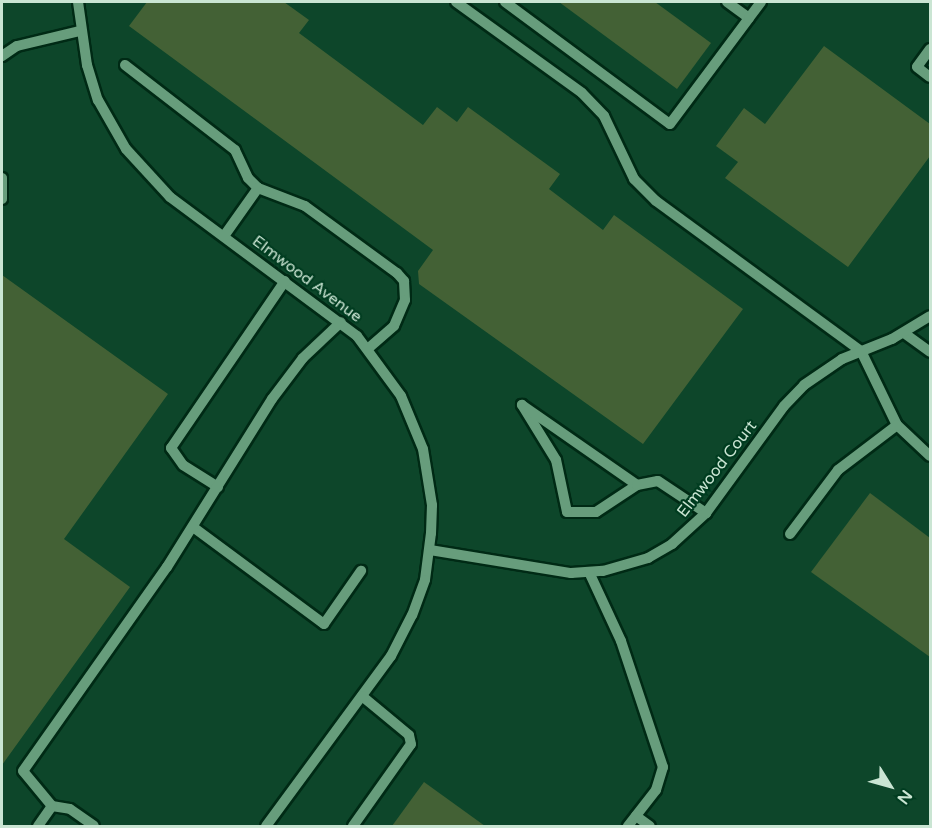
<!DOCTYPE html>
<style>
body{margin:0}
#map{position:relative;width:932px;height:828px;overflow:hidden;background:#0d462a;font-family:"Varela Round",sans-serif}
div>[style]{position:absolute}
.building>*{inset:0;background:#436135}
.roads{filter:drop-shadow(2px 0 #002a15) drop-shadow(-2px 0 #002a15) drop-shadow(0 2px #002a15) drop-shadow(0 -2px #002a15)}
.minor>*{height:10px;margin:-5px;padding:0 5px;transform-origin:5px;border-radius:5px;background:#679d7c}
span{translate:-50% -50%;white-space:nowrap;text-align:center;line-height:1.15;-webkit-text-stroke:4.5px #003c20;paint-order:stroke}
.street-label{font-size:16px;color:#cae5d3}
.frame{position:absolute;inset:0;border:3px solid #cae5d3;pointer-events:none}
.north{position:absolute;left:860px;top:756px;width:60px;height:60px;-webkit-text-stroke:4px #003c20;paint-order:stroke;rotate:127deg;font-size:16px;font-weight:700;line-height:24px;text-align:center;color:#cae5d3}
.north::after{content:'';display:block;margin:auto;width:21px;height:27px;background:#cae5d3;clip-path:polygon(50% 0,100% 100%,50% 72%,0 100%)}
</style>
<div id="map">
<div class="building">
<i style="clip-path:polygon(147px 2px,284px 2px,309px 20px,299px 33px,423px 125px,437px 107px,457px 122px,468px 107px,560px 174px,549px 189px,603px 230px,614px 215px,743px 309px,643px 444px,419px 284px,418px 271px,433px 250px,129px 26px)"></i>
<i style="clip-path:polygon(559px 2px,655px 2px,711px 43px,677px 89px)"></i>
<i style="clip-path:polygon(824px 46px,930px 124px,930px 156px,848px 267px,725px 178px,738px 162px,716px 146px,744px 108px,765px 124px)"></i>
<i style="clip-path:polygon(2px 275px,168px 394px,64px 539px,130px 587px,2px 765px)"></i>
<i style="clip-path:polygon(870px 493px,930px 538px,930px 657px,811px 572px)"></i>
<i style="clip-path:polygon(424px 782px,485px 826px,392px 826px)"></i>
</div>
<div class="roads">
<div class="minor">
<i style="left:78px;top:2px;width:64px;rotate:81.9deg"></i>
<i style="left:87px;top:65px;width:37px;rotate:73deg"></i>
<i style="left:98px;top:100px;width:56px;rotate:60.3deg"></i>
<i style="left:126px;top:149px;width:65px;rotate:47.5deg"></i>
<i style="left:170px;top:197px;width:233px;rotate:36.6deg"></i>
<i style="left:357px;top:336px;width:74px;rotate:53.7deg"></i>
<i style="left:401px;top:396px;width:57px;rotate:67.5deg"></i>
<i style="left:423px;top:449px;width:57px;rotate:80.9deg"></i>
<i style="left:432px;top:505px;width:28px;rotate:92deg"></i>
<i style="left:431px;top:533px;width:47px;rotate:97.3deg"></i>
<i style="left:425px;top:580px;width:37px;rotate:110deg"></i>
<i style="left:412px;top:615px;width:46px;rotate:117.1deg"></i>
<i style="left:391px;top:656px;width:211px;rotate:126.3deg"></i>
<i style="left:456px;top:2px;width:155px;rotate:35.8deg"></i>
<i style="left:582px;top:93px;width:32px;rotate:46deg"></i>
<i style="left:604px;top:116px;width:70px;rotate:64.5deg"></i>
<i style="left:634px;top:179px;width:31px;rotate:45deg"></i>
<i style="left:656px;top:201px;width:254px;rotate:36.2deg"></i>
<i style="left:861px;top:351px;width:82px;rotate:64.1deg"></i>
<i style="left:897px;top:425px;width:45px;rotate:43.2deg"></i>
<i style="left:505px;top:2px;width:205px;rotate:36.5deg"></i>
<i style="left:670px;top:124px;width:132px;rotate:-53.3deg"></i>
<i style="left:727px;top:2px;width:27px;rotate:36deg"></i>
<i style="left:749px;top:18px;width:20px;rotate:-53deg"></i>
<i style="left:930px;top:49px;width:22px;rotate:126deg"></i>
<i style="left:917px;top:67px;width:16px;rotate:38deg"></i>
<i style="left:2px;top:56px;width:18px;rotate:-34deg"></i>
<i style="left:17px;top:46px;width:65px;rotate:-13.4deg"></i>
<i style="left:125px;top:65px;width:139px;rotate:37.7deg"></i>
<i style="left:235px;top:150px;width:31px;rotate:65deg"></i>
<i style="left:248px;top:178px;width:14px;rotate:45deg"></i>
<i style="left:258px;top:188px;width:50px;rotate:21deg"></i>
<i style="left:305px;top:206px;width:114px;rotate:36.1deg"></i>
<i style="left:397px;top:273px;width:11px;rotate:49deg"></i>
<i style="left:404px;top:281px;width:19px;rotate:87deg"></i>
<i style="left:405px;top:300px;width:28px;rotate:113deg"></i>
<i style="left:394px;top:326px;width:35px;rotate:139deg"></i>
<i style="left:2px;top:178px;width:21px;rotate:90deg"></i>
<i style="left:224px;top:236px;width:59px;rotate:-54.7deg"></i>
<i style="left:904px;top:333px;width:32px;rotate:36deg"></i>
<i style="left:637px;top:485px;width:49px;rotate:146.6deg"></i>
<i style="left:596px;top:512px;width:29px;rotate:180deg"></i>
<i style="left:567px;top:512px;width:53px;rotate:-101.9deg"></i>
<i style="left:556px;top:460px;width:65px;rotate:-121.7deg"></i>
<i style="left:522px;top:405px;width:140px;rotate:34.8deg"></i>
<i style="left:637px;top:485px;width:21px;rotate:-11deg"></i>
<i style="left:658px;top:481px;width:58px;rotate:33.7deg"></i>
<i style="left:218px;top:487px;width:41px;rotate:-147.8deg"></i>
<i style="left:183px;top:465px;width:21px;rotate:-125deg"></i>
<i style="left:171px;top:448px;width:202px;rotate:-55.7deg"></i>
<i style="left:193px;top:527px;width:163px;rotate:36.5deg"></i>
<i style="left:324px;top:624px;width:65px;rotate:-55.1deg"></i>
<i style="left:790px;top:534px;width:80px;rotate:-53.1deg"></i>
<i style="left:838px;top:470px;width:74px;rotate:-37.3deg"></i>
<i style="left:430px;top:550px;width:143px;rotate:9.3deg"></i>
<i style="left:571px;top:573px;width:32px;rotate:-4deg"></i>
<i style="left:603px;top:571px;width:47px;rotate:-16.1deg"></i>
<i style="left:648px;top:558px;width:28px;rotate:-30deg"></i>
<i style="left:672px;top:544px;width:46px;rotate:-42.4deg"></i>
<i style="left:706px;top:513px;width:132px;rotate:-53.9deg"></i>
<i style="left:784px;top:406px;width:29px;rotate:-46deg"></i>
<i style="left:804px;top:385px;width:46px;rotate:-34.4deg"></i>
<i style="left:842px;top:359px;width:54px;rotate:-21.8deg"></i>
<i style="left:892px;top:339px;width:44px;rotate:-31.2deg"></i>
<i style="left:589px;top:572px;width:76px;rotate:65.1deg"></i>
<i style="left:621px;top:641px;width:133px;rotate:71.6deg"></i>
<i style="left:663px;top:767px;width:24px;rotate:107deg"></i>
<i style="left:656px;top:790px;width:46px;rotate:127.9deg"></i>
<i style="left:52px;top:806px;width:18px;rotate:9deg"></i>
<i style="left:70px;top:809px;width:29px;rotate:35deg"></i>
<i style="left:636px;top:816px;width:17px;rotate:36deg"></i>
<i style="left:38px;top:826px;width:24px;rotate:-55deg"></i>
<i style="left:52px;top:806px;width:45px;rotate:-129.6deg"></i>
<i style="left:23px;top:771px;width:250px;rotate:-54.8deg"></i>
<i style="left:167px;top:567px;width:198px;rotate:-58deg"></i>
<i style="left:272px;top:399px;width:51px;rotate:-52.9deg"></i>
<i style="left:303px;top:358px;width:52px;rotate:-43.5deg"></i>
<i style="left:353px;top:826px;width:100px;rotate:-54.7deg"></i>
<i style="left:411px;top:744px;width:9px;rotate:-103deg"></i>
<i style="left:409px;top:735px;width:61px;rotate:-140.3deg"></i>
</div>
</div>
<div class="street-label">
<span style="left:307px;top:279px;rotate:37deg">Elmwood Avenue</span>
<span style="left:717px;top:469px;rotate:-52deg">Elmwood Court</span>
</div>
<div class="frame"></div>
<div class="north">N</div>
</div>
